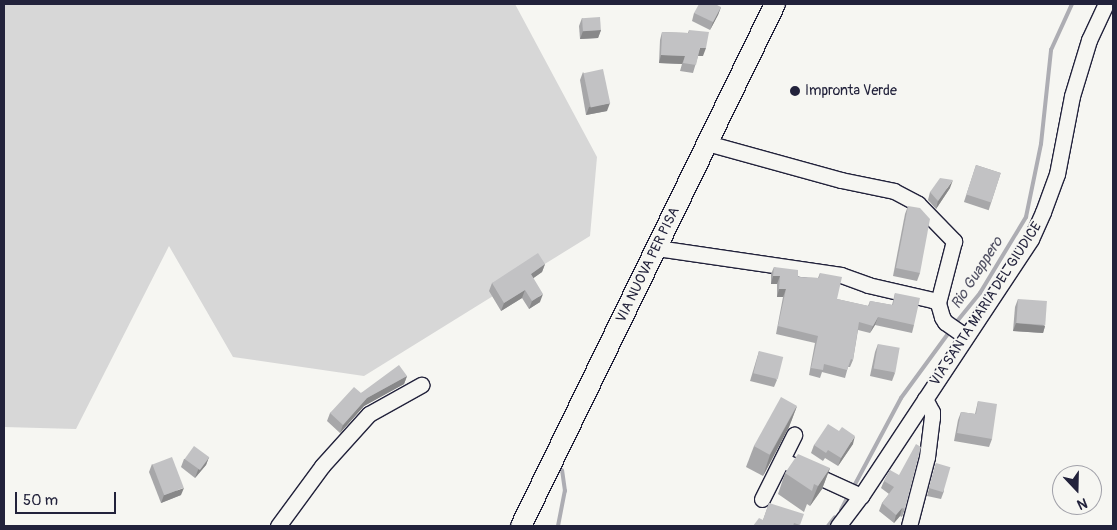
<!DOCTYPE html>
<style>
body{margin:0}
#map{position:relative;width:1117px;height:530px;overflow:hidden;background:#f6f6f2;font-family:Pangolin,sans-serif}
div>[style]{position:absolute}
.green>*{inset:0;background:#d7d7d7}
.stream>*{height:4px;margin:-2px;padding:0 2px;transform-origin:2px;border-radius:2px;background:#adadb3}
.roads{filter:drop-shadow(1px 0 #22223b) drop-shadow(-1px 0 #22223b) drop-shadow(0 1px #22223b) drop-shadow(0 -1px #22223b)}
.minor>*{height:15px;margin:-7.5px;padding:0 7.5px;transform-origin:7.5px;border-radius:7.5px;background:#f6f6f2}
.major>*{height:20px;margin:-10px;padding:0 10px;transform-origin:10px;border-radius:10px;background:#f6f6f2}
.wall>*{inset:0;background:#a7a7a9;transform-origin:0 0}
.shaded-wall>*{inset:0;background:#888889}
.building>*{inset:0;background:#c2c2c4;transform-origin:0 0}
.dots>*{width:14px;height:14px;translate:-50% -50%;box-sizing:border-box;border:2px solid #f6f6f2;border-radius:50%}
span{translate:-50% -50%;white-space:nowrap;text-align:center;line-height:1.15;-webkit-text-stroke:4px #f6f6f2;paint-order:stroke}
.poi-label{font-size:14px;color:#22223b}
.left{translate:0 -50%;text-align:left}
.street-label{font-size:14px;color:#22223b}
.water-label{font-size:15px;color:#535365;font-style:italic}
.frame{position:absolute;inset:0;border:5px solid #22223b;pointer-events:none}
.north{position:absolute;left:1052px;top:465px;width:50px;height:50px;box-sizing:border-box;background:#f6f6f2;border:1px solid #a1a1a9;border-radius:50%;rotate:159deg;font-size:14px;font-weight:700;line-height:20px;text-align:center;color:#22223b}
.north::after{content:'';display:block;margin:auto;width:18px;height:22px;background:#22223b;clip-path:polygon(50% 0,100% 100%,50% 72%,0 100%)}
.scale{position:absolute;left:15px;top:492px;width:101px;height:22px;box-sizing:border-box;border:2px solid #22223b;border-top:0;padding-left:6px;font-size:15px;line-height:18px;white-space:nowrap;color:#22223b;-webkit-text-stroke:4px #f6f6f2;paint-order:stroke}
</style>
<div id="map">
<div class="green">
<i style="clip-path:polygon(4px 4px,515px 4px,597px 157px,590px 236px,364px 376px,233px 357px,169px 246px,76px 429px,4px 427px)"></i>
</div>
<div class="stream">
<i style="left:954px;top:325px;width:41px;rotate:-50.9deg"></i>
<i style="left:980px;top:293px;width:89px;rotate:-58.8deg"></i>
<i style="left:1026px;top:217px;width:75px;rotate:-78.4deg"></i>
<i style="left:1041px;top:144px;width:95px;rotate:-83.9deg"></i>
<i style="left:1051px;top:50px;width:51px;rotate:-65.5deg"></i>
<i style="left:853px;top:488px;width:102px;rotate:-61.9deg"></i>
<i style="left:901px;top:398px;width:83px;rotate:-53.8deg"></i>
<i style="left:841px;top:510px;width:18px;rotate:-63deg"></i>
<i style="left:558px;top:526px;width:36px;rotate:-79deg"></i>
<i style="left:565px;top:491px;width:21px;rotate:-98deg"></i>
<i style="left:828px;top:526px;width:11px;rotate:-52deg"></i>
</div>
<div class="roads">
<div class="minor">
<i style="left:707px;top:143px;width:139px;rotate:15.4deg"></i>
<i style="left:841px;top:180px;width:54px;rotate:11.7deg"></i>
<i style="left:894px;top:191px;width:27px;rotate:28deg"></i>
<i style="left:918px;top:204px;width:52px;rotate:45.8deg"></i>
<i style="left:954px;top:241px;width:64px;rotate:104.5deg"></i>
<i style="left:657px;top:248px;width:186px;rotate:8.3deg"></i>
<i style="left:841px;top:275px;width:29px;rotate:20deg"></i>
<i style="left:868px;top:285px;width:67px;rotate:13deg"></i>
<i style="left:933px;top:300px;width:6px;rotate:31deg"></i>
<i style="left:938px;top:303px;width:15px;rotate:74deg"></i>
<i style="left:942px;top:317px;width:6px;rotate:59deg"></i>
<i style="left:945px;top:322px;width:24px;rotate:35deg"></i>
<i style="left:782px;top:460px;width:87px;rotate:24.5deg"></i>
<i style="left:762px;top:499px;width:72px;rotate:-63.4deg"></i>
<i style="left:278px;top:526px;width:74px;rotate:-53.7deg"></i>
<i style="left:322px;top:466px;width:70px;rotate:-47.9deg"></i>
<i style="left:369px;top:414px;width:60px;rotate:-29.1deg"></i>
<i style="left:838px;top:526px;width:38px;rotate:-53deg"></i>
<i style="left:861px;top:496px;width:308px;rotate:-56.5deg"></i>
<i style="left:1031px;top:239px;width:30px;rotate:-66deg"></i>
<i style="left:1043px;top:212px;width:40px;rotate:-69.8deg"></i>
<i style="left:1057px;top:174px;width:79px;rotate:-79.1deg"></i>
<i style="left:1072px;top:96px;width:59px;rotate:-73.1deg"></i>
<i style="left:1089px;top:40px;width:40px;rotate:-65deg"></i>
<i style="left:909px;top:526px;width:71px;rotate:-75.4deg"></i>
<i style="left:927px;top:457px;width:39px;rotate:-83deg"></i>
<i style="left:932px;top:418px;width:6px;rotate:-90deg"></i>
<i style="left:932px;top:412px;width:15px;rotate:-118deg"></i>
</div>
<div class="major">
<i style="left:521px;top:526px;width:581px;rotate:-64.05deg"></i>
</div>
</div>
<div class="wall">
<i style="clip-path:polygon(721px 7px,718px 15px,710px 30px,692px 21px,694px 13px)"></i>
<i style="clip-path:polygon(582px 18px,601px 30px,598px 38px,580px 39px,579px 26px)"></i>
<i style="clip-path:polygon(689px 30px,703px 56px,698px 56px,693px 73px,680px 71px,682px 64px,659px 63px,660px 40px,662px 32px,688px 33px)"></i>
<i style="clip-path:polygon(583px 72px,607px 111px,586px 115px,580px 80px)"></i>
<i style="left:976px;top:165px;width:26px;height:39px;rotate:18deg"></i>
<i style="clip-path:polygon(950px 188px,936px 209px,928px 200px,930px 192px)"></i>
<i style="clip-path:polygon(908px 206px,920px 273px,917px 281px,893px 276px,905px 214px)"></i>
<i style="clip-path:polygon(545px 264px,542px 272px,533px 278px,540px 302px,529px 309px,522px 298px,501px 311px,489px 291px,492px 283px)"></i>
<i style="clip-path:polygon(774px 267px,798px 277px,818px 278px,820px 273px,837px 299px,868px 306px,870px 301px,892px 305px,895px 293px,914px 325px,912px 333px,875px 325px,870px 333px,858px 330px,853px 360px,850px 367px,848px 367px,845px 378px,822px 372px,820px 378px,809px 375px,815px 343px,776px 334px,783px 297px,777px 297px,777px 284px,771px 284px,771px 274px)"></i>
<i style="clip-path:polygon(1018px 299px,1045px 326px,1043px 333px,1013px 331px,1015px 307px)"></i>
<i style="clip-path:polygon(878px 344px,895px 373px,892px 381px,870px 376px,875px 352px)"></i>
<i style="clip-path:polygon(759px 351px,777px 380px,774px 387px,750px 381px)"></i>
<i style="clip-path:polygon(407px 376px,404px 384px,364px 406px,340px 433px,327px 421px,330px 413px,361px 393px)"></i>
<i style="clip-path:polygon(978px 401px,992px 439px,989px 447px,954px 441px,958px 420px,961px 412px,975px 414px)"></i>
<i style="clip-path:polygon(797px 406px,789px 427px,763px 476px,746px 467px,754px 446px)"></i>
<i style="clip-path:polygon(839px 431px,853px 444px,838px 466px,825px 458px,823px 461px,811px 453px,814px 445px)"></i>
<i style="clip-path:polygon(209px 457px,206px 465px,195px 478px,181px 467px,184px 459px)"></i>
<i style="clip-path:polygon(936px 463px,944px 491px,941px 499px,927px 496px)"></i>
<i style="clip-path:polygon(152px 464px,181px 495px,161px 503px,149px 472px)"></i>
<i style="clip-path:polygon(830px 468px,822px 489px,810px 506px,807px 504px,804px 512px,778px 494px,785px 473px)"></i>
<i style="clip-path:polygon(890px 470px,905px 509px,902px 517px,900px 516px,894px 523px,879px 511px,882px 503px,889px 494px,881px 488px,884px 481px)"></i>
<i style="clip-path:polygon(769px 503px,800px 525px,800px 526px,753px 526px,763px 520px)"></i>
</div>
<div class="shaded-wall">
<i style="clip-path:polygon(721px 7px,718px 15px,710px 30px,713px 22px)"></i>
<i style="clip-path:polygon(601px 30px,598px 38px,580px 39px,583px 31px)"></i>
<i style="clip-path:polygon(700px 48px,706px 48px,703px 56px,697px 56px)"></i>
<i style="clip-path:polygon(661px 55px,685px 56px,682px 64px,659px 63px)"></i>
<i style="clip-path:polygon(610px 103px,607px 111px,586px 115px,589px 107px)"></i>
<i style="clip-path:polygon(953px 180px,950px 188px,936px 209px,938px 201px)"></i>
<i style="clip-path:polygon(545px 264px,542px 272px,528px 282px,531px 274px)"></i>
<i style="clip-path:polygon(773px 276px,780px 276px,777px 284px,771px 284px)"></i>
<i style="clip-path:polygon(779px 289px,786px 289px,783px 297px,777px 297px)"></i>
<i style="clip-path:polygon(525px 290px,522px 298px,501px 311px,504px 303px)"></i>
<i style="clip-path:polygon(543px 294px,540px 302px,529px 309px,532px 301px)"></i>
<i style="clip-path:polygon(878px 317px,875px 325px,870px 333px,873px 326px)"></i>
<i style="clip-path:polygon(1016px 323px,1045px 326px,1043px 333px,1013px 331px)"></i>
<i style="clip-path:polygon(407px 376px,404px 384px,364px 406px,340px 433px,343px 425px,367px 398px)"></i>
<i style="clip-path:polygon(797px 406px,789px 427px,763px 476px,770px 455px)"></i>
<i style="clip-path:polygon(855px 436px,853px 444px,838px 466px,841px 458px)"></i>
<i style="clip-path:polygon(209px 457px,206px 465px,195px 478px,198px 470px)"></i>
<i style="clip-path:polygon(830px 468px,822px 489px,810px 506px,818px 486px)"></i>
<i style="clip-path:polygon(184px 488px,181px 495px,161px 503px,164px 495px)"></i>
<i style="clip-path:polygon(902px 508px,900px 516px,894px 523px,896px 515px)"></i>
</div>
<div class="building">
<i style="clip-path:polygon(699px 4px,715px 4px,721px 7px,713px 22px,694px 13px)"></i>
<i style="left:600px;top:17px;width:13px;height:18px;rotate:86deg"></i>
<i style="clip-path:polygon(689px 30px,709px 32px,706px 48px,700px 48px,696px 65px,683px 63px,685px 56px,661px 55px,662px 32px,689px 33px)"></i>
<i style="left:603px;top:69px;width:35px;height:20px;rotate:78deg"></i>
<i style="left:976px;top:165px;width:26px;height:31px;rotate:18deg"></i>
<i style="clip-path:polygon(940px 178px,953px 180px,938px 201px,930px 192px)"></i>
<i style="clip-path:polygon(908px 206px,920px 208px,930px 219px,920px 273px,896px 268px)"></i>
<i style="clip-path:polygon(538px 253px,545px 264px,531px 274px,543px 294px,532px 301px,525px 290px,504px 303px,492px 283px)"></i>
<i style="clip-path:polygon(774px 267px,798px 270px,798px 277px,819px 278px,820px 273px,842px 277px,837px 299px,869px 306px,870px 301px,893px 305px,895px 293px,920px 298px,914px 325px,878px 317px,873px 326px,859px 322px,853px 360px,851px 359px,847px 370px,824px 364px,823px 370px,811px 368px,818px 336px,778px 326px,786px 289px,779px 289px,780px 276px,773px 276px)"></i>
<i style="left:1018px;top:299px;width:29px;height:24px;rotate:4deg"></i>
<i style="left:878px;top:344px;width:22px;height:25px;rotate:10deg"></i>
<i style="left:759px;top:351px;width:25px;height:23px;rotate:14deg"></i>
<i style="clip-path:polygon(399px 365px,407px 376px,367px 398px,343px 425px,330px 413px,354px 387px,361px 393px)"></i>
<i style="left:781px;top:397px;width:18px;height:56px;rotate:29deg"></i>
<i style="clip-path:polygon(978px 401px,997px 404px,992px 439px,957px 433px,961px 412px,976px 414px)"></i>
<i style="clip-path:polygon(828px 424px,839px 431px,842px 427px,855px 436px,841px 458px,828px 450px,826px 453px,814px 445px)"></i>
<i style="clip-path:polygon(916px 444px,921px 447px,905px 509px,902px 508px,896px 515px,882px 503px,894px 487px,884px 481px,890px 470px,899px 475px)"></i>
<i style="left:194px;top:446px;width:19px;height:16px;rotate:36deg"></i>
<i style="clip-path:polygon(798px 454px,830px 468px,818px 486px,814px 484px,812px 491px,785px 473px)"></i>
<i style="left:172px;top:457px;width:33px;height:21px;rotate:69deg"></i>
<i style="left:936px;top:463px;width:15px;height:26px;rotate:16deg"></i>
<i style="clip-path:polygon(769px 503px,804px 514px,800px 525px,794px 523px,793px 526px,778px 526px,774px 525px,773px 526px,753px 526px,759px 518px,763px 520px)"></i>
</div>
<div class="dots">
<i style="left:795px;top:91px;background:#22223b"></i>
</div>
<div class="poi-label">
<span class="left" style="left:805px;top:91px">Impronta Verde</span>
</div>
<div class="street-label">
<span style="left:648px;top:265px;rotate:-64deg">VIA NUOVA PER PISA</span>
<span style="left:986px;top:304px;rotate:-57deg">VIA SANTA MARIA DEL GIUDICE</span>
</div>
<div class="water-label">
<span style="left:977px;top:273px;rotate:-57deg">Rio Guappero</span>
</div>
<div class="frame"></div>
<div class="north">N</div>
<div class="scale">50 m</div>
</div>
